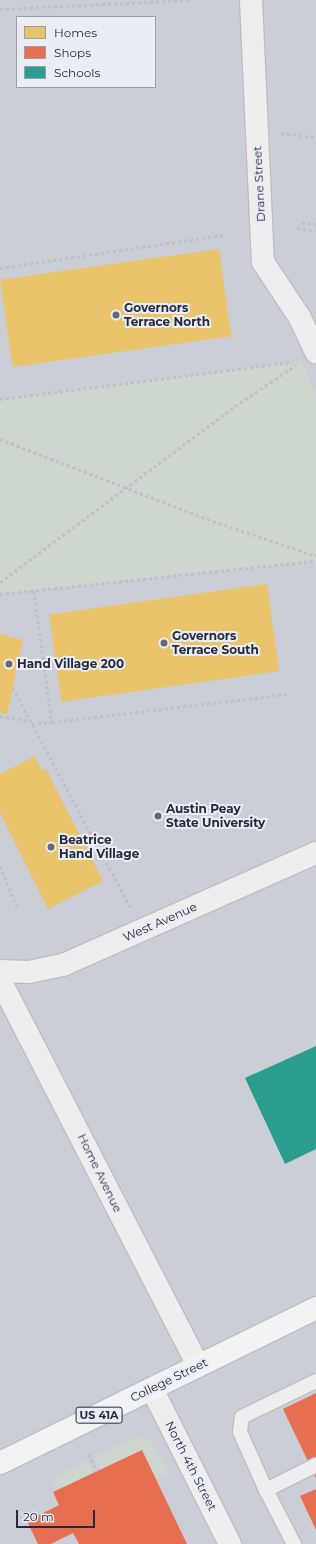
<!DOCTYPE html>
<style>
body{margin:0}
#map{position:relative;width:316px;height:1544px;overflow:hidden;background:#dedfe4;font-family:Montserrat,sans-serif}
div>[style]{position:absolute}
.built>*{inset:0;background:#ccced7}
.green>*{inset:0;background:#cdd7cf;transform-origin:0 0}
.homes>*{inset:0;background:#e9c46a;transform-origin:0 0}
.shops>*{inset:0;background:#e76f51}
.schools>*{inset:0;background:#2a9d8f}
.path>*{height:2.5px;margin-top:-1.25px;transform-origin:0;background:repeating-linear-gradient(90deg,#bfc0c5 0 3px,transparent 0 6px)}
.roads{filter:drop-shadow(1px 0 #bdbdc2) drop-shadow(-1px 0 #bdbdc2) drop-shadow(0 1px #bdbdc2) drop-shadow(0 -1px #bdbdc2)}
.service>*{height:14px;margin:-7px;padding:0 7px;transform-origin:7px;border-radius:7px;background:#eeeef0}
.minor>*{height:22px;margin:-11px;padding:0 11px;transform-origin:11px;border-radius:11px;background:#eeeef0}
.primary>*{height:22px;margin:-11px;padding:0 11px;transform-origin:11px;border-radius:11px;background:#f2f3f4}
.dots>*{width:11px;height:11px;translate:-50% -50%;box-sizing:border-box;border:2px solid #ebedf4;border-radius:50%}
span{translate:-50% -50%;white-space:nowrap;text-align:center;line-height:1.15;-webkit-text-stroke:4px #ebedf4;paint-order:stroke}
.shield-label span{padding:1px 3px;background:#ebedf4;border:1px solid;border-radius:3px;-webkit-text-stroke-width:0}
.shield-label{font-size:11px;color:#262a3c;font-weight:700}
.street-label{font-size:12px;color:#262a3c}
.poi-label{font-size:12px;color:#262a3c;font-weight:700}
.left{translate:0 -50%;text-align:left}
.legend{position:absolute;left:16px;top:16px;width:140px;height:72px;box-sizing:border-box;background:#ebedf4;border:1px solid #9c9faa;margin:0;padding:5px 7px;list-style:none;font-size:12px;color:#262a3c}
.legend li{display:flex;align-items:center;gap:8px;height:20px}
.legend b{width:20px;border:1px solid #9c9faa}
.scale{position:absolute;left:16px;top:1510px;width:79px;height:18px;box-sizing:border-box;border:2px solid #262a3c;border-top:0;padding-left:5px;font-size:12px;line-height:14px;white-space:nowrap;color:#262a3c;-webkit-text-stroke:3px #ebedf4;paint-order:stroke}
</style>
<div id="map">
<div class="built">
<i style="clip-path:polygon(evenodd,0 0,316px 0,316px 1544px,0 1544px,0 0,17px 17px,155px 17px,155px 87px,17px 87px,17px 17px)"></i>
</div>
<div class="green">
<i style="clip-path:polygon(301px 361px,316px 394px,316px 561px,0 594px,0 399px)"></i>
<i style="clip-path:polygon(139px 1436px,152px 1443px,169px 1473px,156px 1480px,142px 1450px,101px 1470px,94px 1457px)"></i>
<i style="left:87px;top:1461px;width:13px;height:39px;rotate:63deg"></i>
</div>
<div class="homes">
<i style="left:219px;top:249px;width:88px;height:221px;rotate:82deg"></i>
<i style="left:267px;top:584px;width:88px;height:220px;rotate:82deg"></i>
<i style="clip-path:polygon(0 634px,23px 640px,7px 715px,0 713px)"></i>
<i style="clip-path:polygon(35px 756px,42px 771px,46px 769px,103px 881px,48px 909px,0 813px,0 774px)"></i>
</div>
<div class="shops">
<i style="clip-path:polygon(316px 1393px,316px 1478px,283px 1409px)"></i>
<i style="clip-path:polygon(142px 1450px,187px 1544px,79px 1544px,73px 1533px,51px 1544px,38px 1544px,27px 1521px,59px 1505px,53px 1492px)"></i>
<i style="clip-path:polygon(316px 1489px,316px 1530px,300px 1496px)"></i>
</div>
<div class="schools">
<i style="clip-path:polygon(316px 1046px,316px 1149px,285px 1164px,245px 1078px)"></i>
</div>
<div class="path">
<i style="left:0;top:9px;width:192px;rotate:-2.7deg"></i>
<i style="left:281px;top:133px;width:35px;rotate:7deg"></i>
<i style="left:302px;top:223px;width:14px;rotate:4deg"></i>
<i style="left:297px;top:228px;width:19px;rotate:9deg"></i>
<i style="left:0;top:268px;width:226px;rotate:-8.4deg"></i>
<i style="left:0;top:399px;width:295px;rotate:-7.2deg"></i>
<i style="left:0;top:439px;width:228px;rotate:21.1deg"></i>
<i style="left:213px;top:521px;width:109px;rotate:18.8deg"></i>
<i style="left:0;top:582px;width:294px;rotate:-36.8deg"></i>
<i style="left:235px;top:406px;width:73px;rotate:-33.9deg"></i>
<i style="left:34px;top:591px;width:132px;rotate:82.2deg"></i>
<i style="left:52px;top:722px;width:237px;rotate:-6.8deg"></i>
<i style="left:0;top:594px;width:318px;rotate:-6deg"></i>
<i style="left:13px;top:688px;width:250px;rotate:61.8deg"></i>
<i style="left:0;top:716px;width:30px;rotate:9deg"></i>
<i style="left:32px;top:724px;width:20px;rotate:-6deg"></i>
<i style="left:0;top:866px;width:47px;rotate:67.3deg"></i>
<i style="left:89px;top:1454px;width:19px;rotate:65deg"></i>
</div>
<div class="roads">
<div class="service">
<i style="left:316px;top:1381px;width:82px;rotate:154.1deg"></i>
<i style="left:242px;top:1417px;width:15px;rotate:98deg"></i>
<i style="left:240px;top:1432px;width:64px;rotate:65.9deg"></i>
<i style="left:266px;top:1490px;width:56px;rotate:-26.6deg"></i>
<i style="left:266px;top:1490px;width:61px;rotate:62.6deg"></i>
</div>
<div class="minor">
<i style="left:251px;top:0;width:262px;rotate:87.4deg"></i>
<i style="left:263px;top:262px;width:67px;rotate:56.5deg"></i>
<i style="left:300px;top:318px;width:38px;rotate:65deg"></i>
<i style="left:0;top:971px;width:29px;rotate:2deg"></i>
<i style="left:29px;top:972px;width:35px;rotate:-12deg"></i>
<i style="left:63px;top:965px;width:277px;rotate:-23.9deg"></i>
<i style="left:0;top:980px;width:434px;rotate:62.8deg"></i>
<i style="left:152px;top:1389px;width:174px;rotate:63.3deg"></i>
</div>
<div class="primary">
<i style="left:0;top:1463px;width:352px;rotate:-26.1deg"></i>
</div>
</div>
<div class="dots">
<i style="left:116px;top:315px;background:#666977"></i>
<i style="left:164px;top:643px;background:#666977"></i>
<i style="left:9px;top:664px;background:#666977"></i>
<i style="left:158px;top:816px;background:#666977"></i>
<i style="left:51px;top:847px;background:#666977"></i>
</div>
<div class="shield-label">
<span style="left:99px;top:1415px">US 41A</span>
</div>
<div class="street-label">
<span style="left:259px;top:184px;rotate:-93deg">Drane Street</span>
<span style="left:160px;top:922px;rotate:-24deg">West Avenue</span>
<span style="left:100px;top:1173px;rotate:64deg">Home Avenue</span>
<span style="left:169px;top:1380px;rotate:-26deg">College Street</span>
<span style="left:191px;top:1466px;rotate:63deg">North 4th Street</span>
</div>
<div class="poi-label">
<span class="left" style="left:124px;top:315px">Governors<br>Terrace North</span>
<span class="left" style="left:172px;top:643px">Governors<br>Terrace South</span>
<span class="left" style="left:17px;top:664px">Hand Village 200</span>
<span class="left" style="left:166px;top:816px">Austin Peay<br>State University</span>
<span class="left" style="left:59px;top:847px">Beatrice<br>Hand Village</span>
</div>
<ul class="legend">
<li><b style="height:11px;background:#e9c46a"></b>Homes</li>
<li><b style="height:11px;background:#e76f51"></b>Shops</li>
<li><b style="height:11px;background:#2a9d8f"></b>Schools</li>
</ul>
<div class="scale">20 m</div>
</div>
